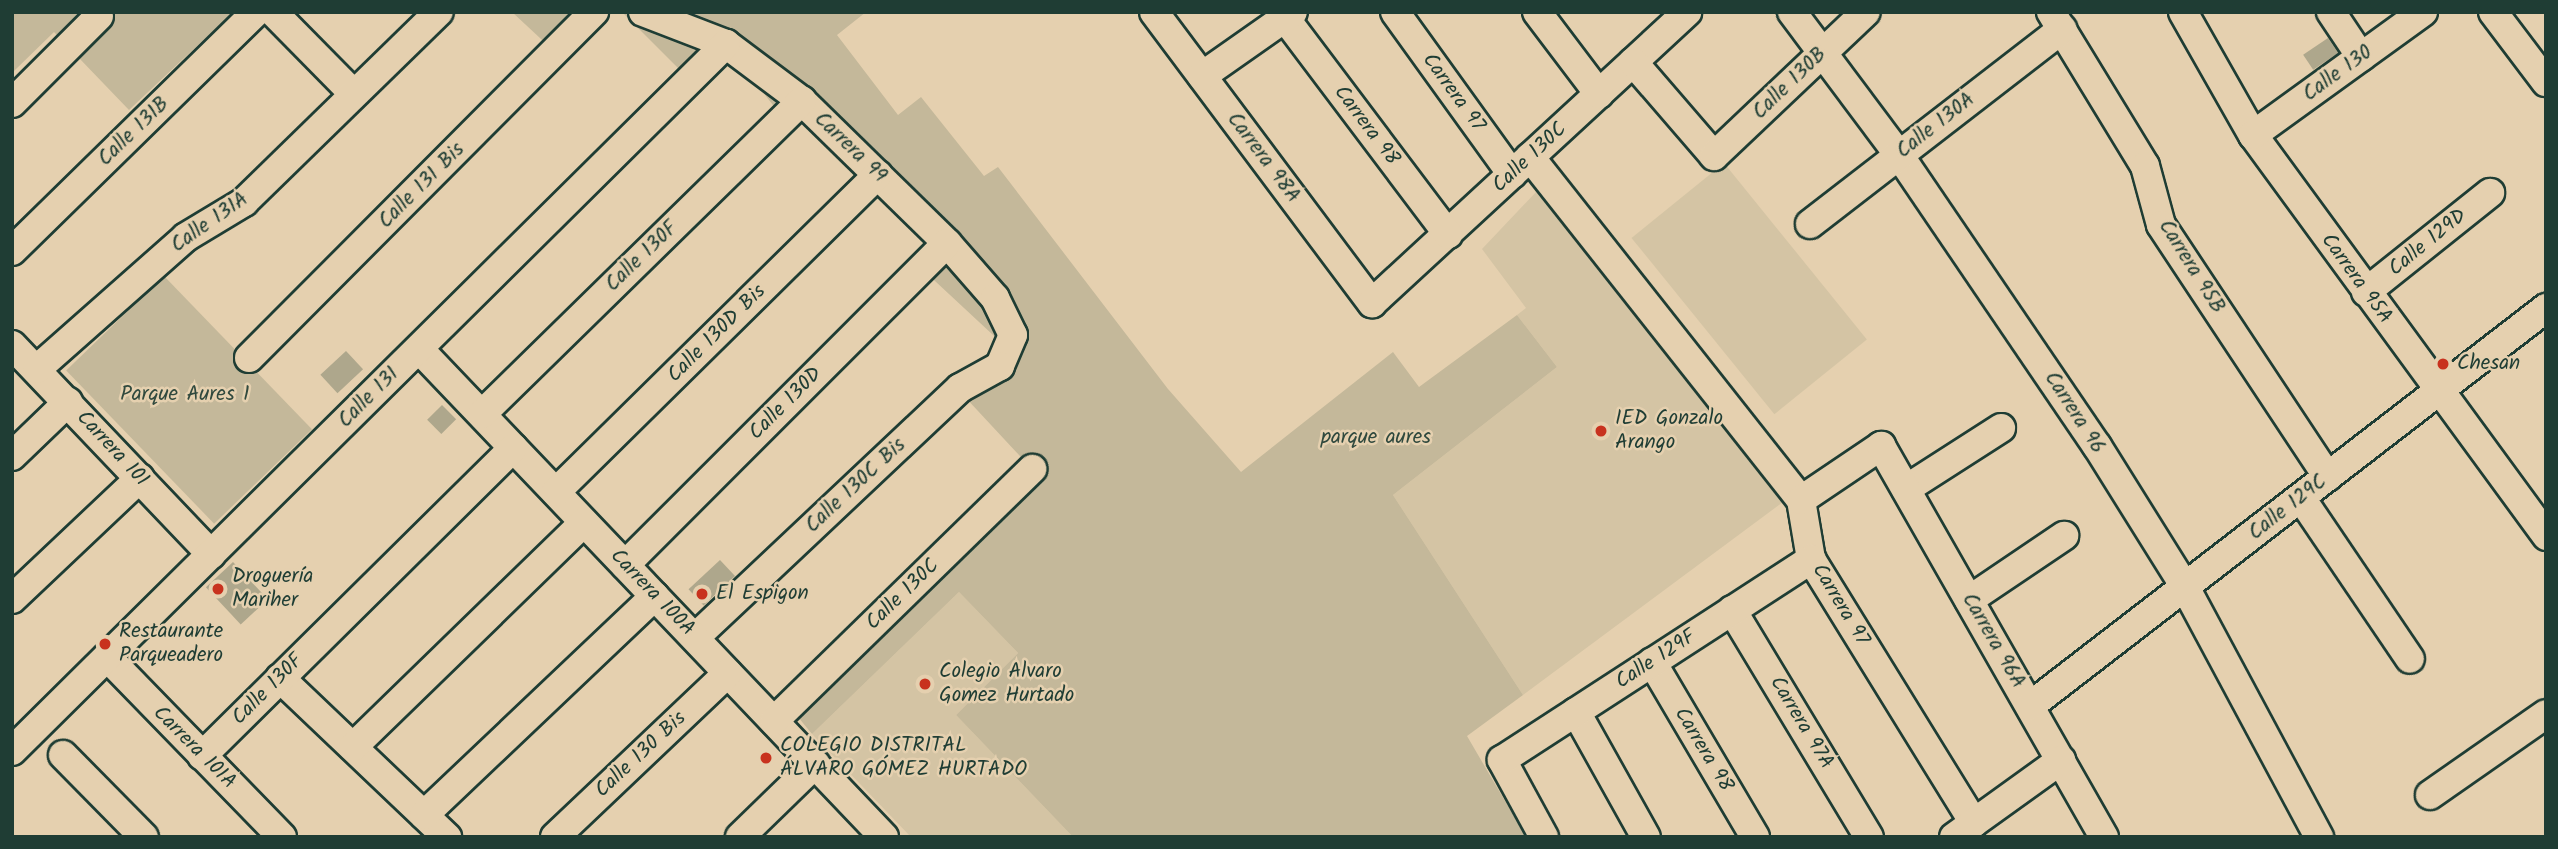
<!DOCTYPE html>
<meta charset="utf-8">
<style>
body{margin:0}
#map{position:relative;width:2558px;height:849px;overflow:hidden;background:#e5d0af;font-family:Kalam,sans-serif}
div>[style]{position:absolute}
.built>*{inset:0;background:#d4c4a4;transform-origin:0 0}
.green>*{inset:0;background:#c4b89a;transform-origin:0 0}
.building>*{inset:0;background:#aea78c;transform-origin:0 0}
.roads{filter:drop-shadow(2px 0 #1f3d34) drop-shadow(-2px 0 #1f3d34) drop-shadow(0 2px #1f3d34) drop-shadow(0 -2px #1f3d34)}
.minor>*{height:28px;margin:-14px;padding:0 14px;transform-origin:14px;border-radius:14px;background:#e5d0af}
.dots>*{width:19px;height:19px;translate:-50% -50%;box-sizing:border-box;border:4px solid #e5d0af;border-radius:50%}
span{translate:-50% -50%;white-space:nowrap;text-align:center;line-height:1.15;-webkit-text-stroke:5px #e5d0af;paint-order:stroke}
.street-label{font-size:21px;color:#1f3d34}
.poi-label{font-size:21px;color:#1f3d34}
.left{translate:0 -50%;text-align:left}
.park-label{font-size:21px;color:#30493e}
.frame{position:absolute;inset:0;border:14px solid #1f3d34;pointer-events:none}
</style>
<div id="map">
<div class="built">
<i style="left:1724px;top:163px;width:227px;height:119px;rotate:51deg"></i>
<i style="clip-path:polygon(1537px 191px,1783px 502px,1523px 695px,1393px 495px,1557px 367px,1517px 315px,1526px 308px,1482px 249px)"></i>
<i style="clip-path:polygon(959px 592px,1018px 653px,956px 715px,1073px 837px,911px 837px,812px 734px)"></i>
</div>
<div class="green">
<i style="clip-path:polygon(12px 12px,233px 12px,129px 110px,54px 32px,14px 71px)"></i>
<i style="clip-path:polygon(512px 12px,594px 12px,555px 52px)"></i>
<i style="clip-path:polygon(622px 12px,866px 12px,837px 35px,898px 115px,921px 97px,984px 176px,998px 167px,1168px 389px,1241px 472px,1393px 352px,1419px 387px,1517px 315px,1557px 367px,1393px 495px,1523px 695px,1467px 736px,1526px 837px,1073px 837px,956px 715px,1018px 653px,959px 592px,812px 734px,789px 706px,1032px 469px,951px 382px,1007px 348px,921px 268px,947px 244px,802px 101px,783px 118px,726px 45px,690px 80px)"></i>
<i style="left:164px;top:276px;width:213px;height:136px;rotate:46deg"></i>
</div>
<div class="building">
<i style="left:2328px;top:38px;width:18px;height:30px;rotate:56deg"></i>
<i style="left:346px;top:351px;width:25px;height:35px;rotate:47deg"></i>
<i style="left:442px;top:405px;width:20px;height:21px;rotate:45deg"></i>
<i style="left:720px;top:560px;width:22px;height:43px;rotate:47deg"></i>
<i style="left:233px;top:562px;width:51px;height:37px;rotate:47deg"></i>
</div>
<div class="roads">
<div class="minor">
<i style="left:273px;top:12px;width:115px;rotate:45.4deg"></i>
<i style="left:643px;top:12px;width:89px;rotate:21.1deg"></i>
<i style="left:726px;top:44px;width:95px;rotate:36.9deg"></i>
<i style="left:802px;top:101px;width:203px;rotate:44.4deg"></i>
<i style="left:947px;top:243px;width:73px;rotate:48.9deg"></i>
<i style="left:995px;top:298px;width:41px;rotate:64.1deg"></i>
<i style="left:1013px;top:335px;width:34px;rotate:113deg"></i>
<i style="left:1000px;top:366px;width:46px;rotate:151.2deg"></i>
<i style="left:960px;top:388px;width:364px;rotate:136.7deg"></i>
<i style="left:1154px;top:12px;width:364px;rotate:53.2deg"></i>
<i style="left:1372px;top:303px;width:429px;rotate:-42.7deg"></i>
<i style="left:1395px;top:12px;width:200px;rotate:54.2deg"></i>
<i style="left:1537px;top:12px;width:103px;rotate:52.9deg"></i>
<i style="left:1792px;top:12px;width:179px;rotate:53.2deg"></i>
<i style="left:1899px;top:155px;width:352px;rotate:55.8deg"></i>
<i style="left:2097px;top:446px;width:166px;rotate:58deg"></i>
<i style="left:2185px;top:587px;width:284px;rotate:61.8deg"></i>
<i style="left:2051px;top:12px;width:180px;rotate:58.6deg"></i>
<i style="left:2145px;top:166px;width:61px;rotate:74.8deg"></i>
<i style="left:2161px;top:225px;width:302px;rotate:56.5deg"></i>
<i style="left:2183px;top:12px;width:142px;rotate:60.4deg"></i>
<i style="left:2253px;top:135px;width:497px;rotate:53.8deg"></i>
<i style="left:2331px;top:12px;width:54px;rotate:56.3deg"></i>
<i style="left:2493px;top:12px;width:88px;rotate:52.9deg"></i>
<i style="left:1285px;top:18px;width:271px;rotate:53deg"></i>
<i style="left:1633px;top:62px;width:124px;rotate:49.2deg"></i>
<i style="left:1714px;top:156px;width:209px;rotate:-43.5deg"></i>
<i style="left:1202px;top:76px;width:111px;rotate:-35.1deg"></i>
<i style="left:12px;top:103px;width:123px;rotate:-45deg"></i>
<i style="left:2253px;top:135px;width:210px;rotate:-35.9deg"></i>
<i style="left:1530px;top:157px;width:437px;rotate:51.7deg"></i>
<i style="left:1801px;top:500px;width:60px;rotate:80.4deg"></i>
<i style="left:1811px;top:559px;width:310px;rotate:58.3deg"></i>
<i style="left:1810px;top:224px;width:319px;rotate:-37.7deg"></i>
<i style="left:12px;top:251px;width:342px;rotate:-44.4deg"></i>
<i style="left:2366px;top:292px;width:159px;rotate:-38.6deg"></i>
<i style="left:12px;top:345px;width:289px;rotate:46.4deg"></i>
<i style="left:419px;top:349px;width:674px;rotate:46.38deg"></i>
<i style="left:249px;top:358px;width:489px;rotate:-45.1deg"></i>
<i style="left:37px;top:369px;width:199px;rotate:-41.5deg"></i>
<i style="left:186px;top:237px;width:68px;rotate:-31.1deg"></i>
<i style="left:244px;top:202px;width:272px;rotate:-44.3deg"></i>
<i style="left:482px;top:414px;width:448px;rotate:-44.4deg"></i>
<i style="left:12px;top:456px;width:78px;rotate:-44deg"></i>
<i style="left:1906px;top:489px;width:113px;rotate:-32.7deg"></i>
<i style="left:556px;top:492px;width:452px;rotate:-44.6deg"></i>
<i style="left:2301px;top:498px;width:194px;rotate:55.9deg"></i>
<i style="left:1801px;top:500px;width:97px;rotate:-34deg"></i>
<i style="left:1881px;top:446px;width:450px;rotate:60.3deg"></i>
<i style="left:625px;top:565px;width:455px;rotate:-45deg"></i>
<i style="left:12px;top:599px;width:176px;rotate:-43.4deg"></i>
<i style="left:1969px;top:600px;width:115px;rotate:-34deg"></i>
<i style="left:1732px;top:610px;width:265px;rotate:58.9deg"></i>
<i style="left:107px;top:657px;width:251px;rotate:45.8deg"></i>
<i style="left:1652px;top:662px;width:203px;rotate:59.5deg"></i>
<i style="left:280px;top:678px;width:231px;rotate:43.6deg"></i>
<i style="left:2030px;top:706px;width:652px;rotate:-37.64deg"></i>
<i style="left:1576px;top:712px;width:143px;rotate:60.8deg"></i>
<i style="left:774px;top:721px;width:361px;rotate:-44.3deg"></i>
<i style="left:353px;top:747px;width:322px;rotate:-44.2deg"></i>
<i style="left:12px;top:751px;width:1005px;rotate:-44.72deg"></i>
<i style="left:63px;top:755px;width:115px;rotate:45.4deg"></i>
<i style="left:202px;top:756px;width:438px;rotate:-44.7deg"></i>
<i style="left:2430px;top:795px;width:141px;rotate:-34.9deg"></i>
<i style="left:424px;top:815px;width:318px;rotate:-43.5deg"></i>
<i style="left:555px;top:837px;width:238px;rotate:-43.5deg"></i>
<i style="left:740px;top:837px;width:105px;rotate:-44.2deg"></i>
<i style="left:1544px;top:837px;width:88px;rotate:-118.6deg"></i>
<i style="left:1502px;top:760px;width:369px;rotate:-33deg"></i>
<i style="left:1954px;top:837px;width:132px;rotate:-35.7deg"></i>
</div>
</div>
<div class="dots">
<i style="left:2443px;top:364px;background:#c8321e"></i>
<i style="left:1601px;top:431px;background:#c8321e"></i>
<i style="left:218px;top:589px;background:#c8321e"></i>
<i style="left:702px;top:594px;background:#c8321e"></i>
<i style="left:105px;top:644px;background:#c8321e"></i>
<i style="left:925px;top:684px;background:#c8321e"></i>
<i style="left:766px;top:758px;background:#c8321e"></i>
</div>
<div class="street-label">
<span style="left:2338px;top:74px;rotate:-36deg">Calle 130</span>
<span style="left:1790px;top:84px;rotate:-44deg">Calle 130B</span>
<span style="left:1453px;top:93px;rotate:54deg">Carrera 97</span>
<span style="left:1366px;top:126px;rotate:53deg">Carrera 98</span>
<span style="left:1936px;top:126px;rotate:-38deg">Calle 130A</span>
<span style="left:134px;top:132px;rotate:-44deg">Calle 131B</span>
<span style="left:850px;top:148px;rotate:44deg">Carrera 99</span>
<span style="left:1263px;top:158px;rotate:53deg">Carrera 98A</span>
<span style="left:1530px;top:158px;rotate:-43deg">Calle 130C</span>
<span style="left:422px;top:186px;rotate:-45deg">Calle 131 Bis</span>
<span style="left:210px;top:223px;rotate:-35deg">Calle 131A</span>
<span style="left:2428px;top:243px;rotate:-39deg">Calle 129D</span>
<span style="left:642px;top:257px;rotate:-44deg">Calle 130F</span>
<span style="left:2191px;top:267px;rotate:58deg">Carrera 95B</span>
<span style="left:2356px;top:279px;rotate:54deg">Carrera 95A</span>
<span style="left:717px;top:334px;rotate:-45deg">Calle 130D Bis</span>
<span style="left:369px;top:398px;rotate:-45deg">Calle 131</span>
<span style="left:786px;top:404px;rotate:-45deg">Calle 130D</span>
<span style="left:2074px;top:413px;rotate:57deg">Carrera 96</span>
<span style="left:112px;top:449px;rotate:47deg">Carrera 101</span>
<span style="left:856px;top:486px;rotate:-43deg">Calle 130C Bis</span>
<span style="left:2288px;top:508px;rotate:-38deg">Calle 129C</span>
<span style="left:652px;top:593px;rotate:46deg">Carrera 100A</span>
<span style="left:903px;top:595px;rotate:-44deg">Calle 130C</span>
<span style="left:1840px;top:605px;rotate:59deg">Carrera 97</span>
<span style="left:1993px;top:641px;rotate:60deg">Carrera 96A</span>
<span style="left:1656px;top:660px;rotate:-33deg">Calle 129F</span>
<span style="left:268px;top:690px;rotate:-45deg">Calle 130F</span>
<span style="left:1801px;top:723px;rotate:59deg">Carrera 97A</span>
<span style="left:194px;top:748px;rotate:45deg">Carrera 101A</span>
<span style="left:1703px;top:750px;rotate:59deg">Carrera 98</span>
<span style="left:641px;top:755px;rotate:-43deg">Calle 130 Bis</span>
</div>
<div class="poi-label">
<span class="left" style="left:2457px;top:364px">Chesan</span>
<span class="left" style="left:1615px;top:431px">IED Gonzalo<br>Arango</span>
<span class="left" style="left:232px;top:589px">Droguería<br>Mariher</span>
<span class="left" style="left:716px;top:594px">El Espigon</span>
<span class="left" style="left:119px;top:644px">Restaurante<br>Parqueadero</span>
<span class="left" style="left:939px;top:684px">Colegio Alvaro<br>Gomez Hurtado</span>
<span class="left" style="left:780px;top:758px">COLEGIO DISTRITAL<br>ÁLVARO GÓMEZ HURTADO</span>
</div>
<div class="park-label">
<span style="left:185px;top:395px">Parque Aures 1</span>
<span style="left:1376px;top:438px">parque aures</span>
</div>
<div class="frame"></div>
</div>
